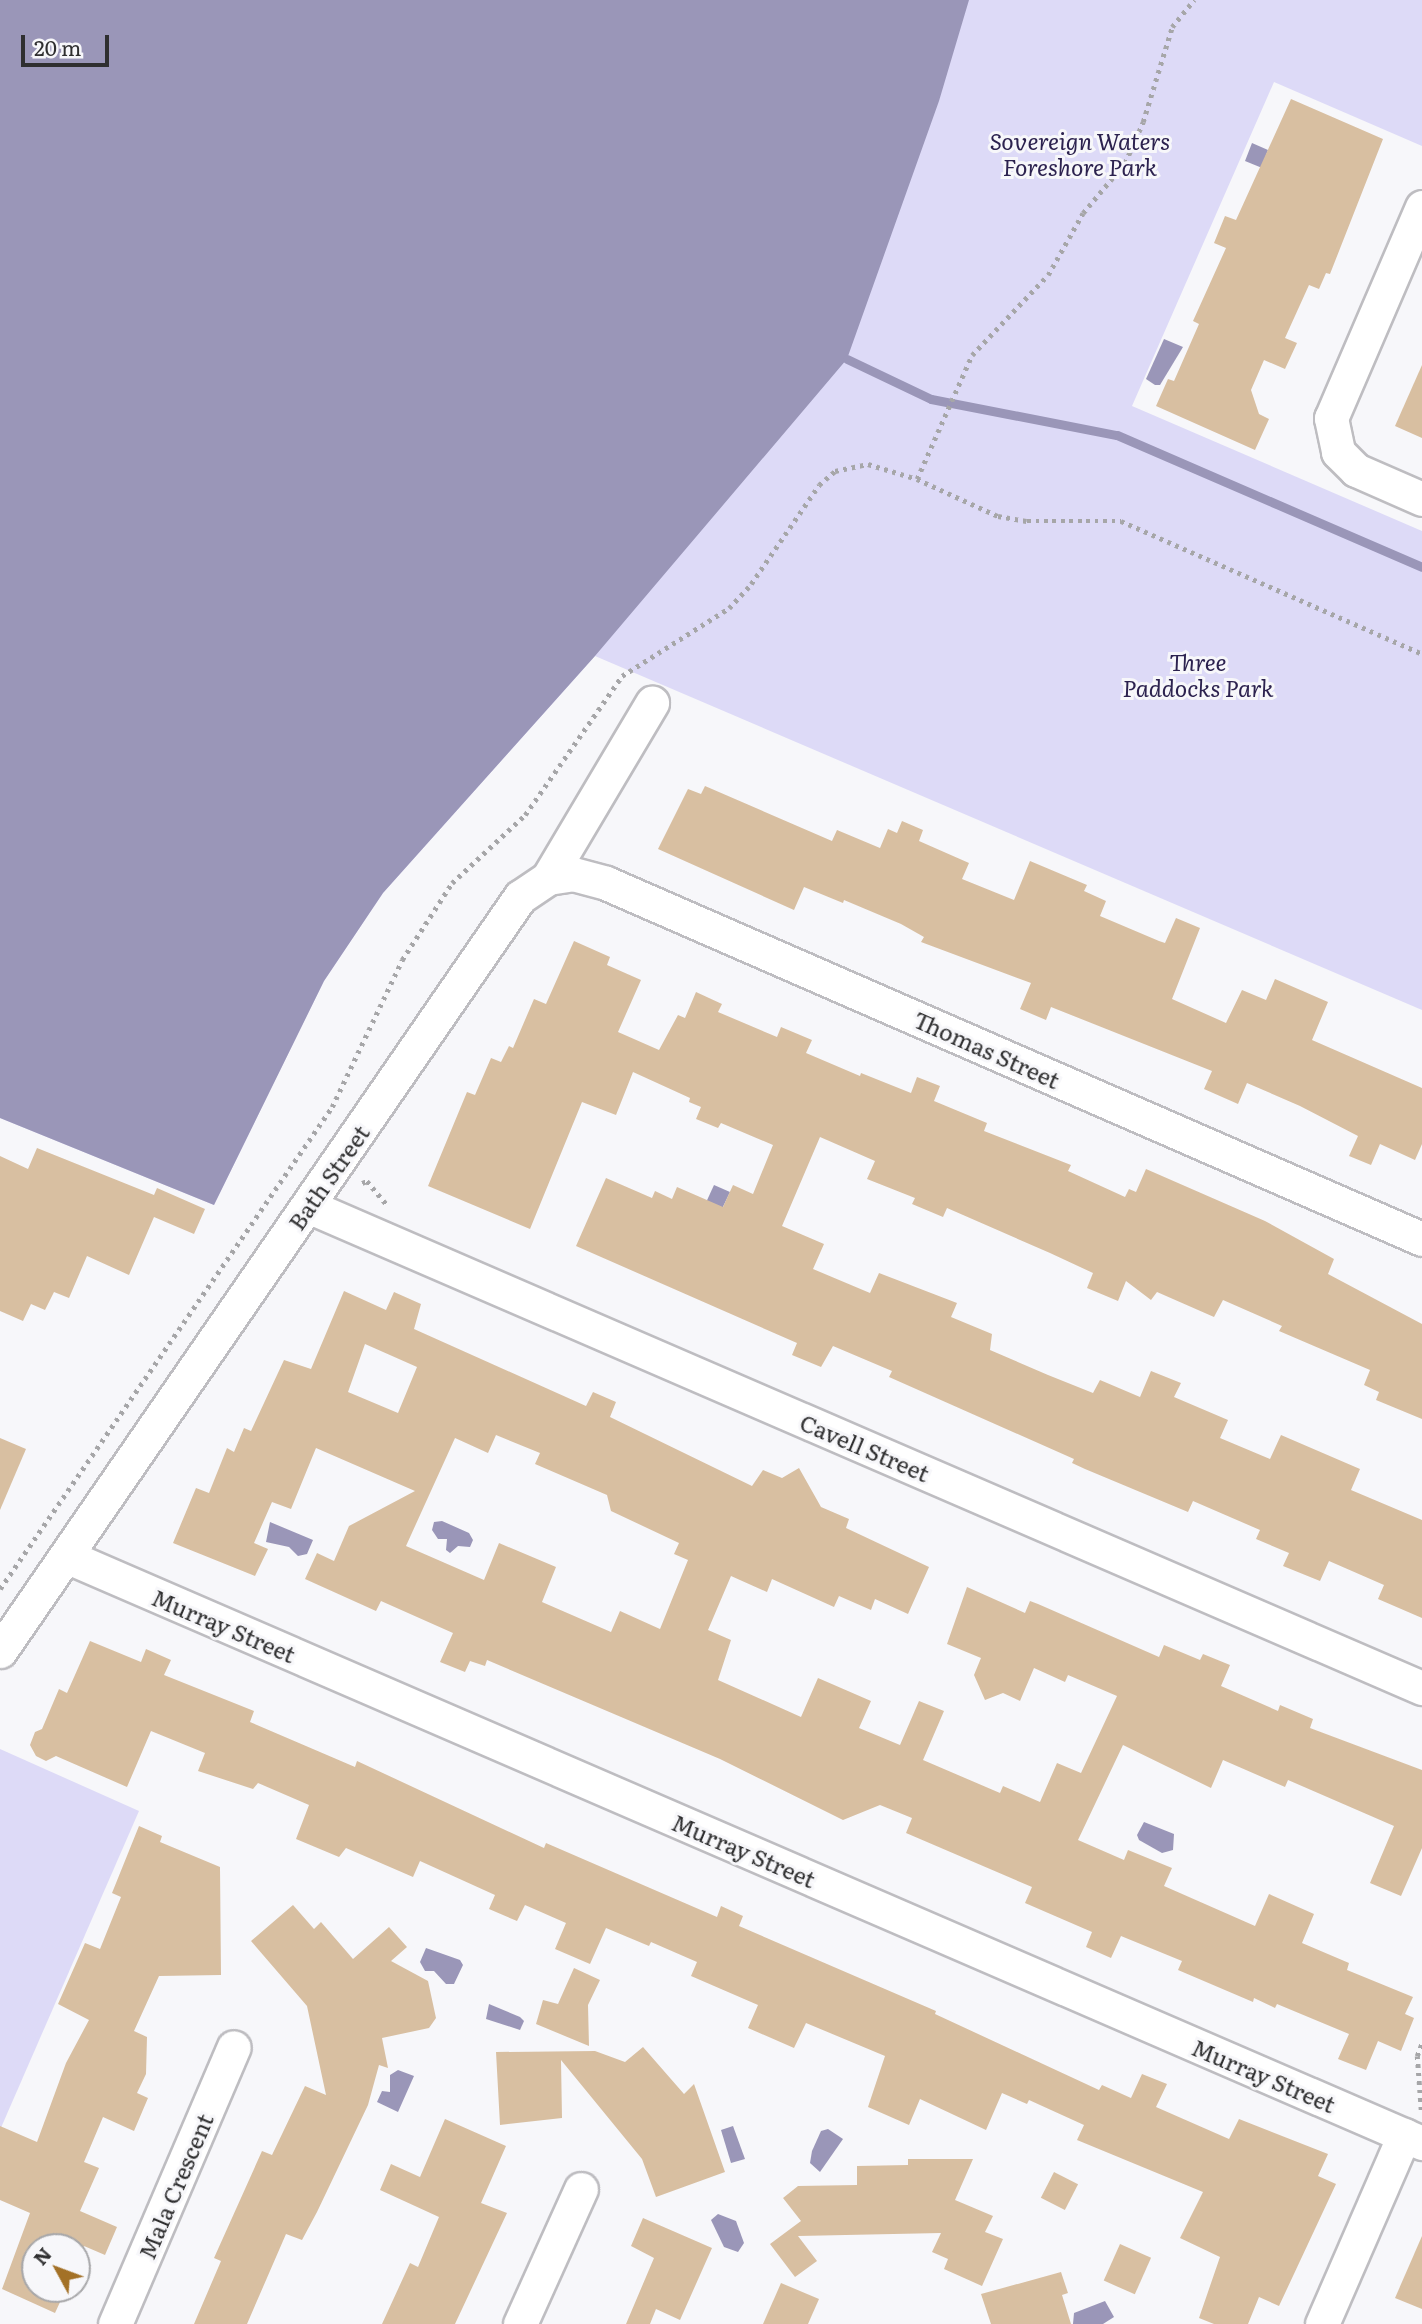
<!DOCTYPE html>
<style>
body{margin:0}
#map{position:relative;width:1422px;height:2324px;overflow:hidden;background:#f7f7fa;font-family:Literata,serif}
div>[style]{position:absolute}
.green>*{inset:0;background:#dddaf7}
.water>*{inset:0;background:#9a96b8}
.stream>*{height:9px;margin:-4.5px;padding:0 4.5px;transform-origin:4.5px;border-radius:4.5px;background:#9a96b8}
.building>*{inset:0;background:#d8bfa1;transform-origin:0 0}
.path>*{height:4.5px;margin-top:-2.25px;transform-origin:0;background:repeating-linear-gradient(90deg,#a6a6a8 0 3.5px,transparent 0 8.5px)}
.roads{filter:drop-shadow(2px 0 #bebdc1) drop-shadow(-2px 0 #bebdc1) drop-shadow(0 2px #bebdc1) drop-shadow(0 -2px #bebdc1)}
.minor>*{height:33px;margin:-16.5px;padding:0 16.5px;transform-origin:16.5px;border-radius:16.5px;background:#fff}
span{translate:-50% -50%;white-space:nowrap;text-align:center;line-height:1.15;-webkit-text-stroke:6px #f7f7fa;paint-order:stroke}
.park-label{font-size:23px;color:#2c224f;font-style:italic}
.street-label{font-size:23px;color:#2f2f30}
.north{position:absolute;left:21px;top:2233px;width:70px;height:70px;box-sizing:border-box;background:#f7f7fa;border:2px solid #a7a7a9;border-radius:50%;rotate:311deg;font-size:19px;font-weight:700;line-height:28px;text-align:center;color:#2f2f30}
.north::after{content:'';display:block;margin:auto;width:24px;height:32px;background:#a37127;clip-path:polygon(50% 0,100% 100%,50% 72%,0 100%)}
.scale{position:absolute;left:21px;top:35px;width:88px;height:32px;box-sizing:border-box;border:4px solid #2f2f30;border-top:0;padding-left:9px;font-size:21px;line-height:24px;white-space:nowrap;color:#2f2f30;-webkit-text-stroke:5px #f7f7fa;paint-order:stroke}
</style>
<div id="map">
<div class="green">
<i style="clip-path:polygon(632px 0,1422px 0,1422px 146px,1274px 82px,1132px 406px,1422px 531px,1422px 1010px,595px 656px,383px 893px,324px 981px,214px 1205px,0 1118px,0 1052px)"></i>
<i style="clip-path:polygon(0 1749px,139px 1811px,0 2130px)"></i>
</div>
<div class="water">
<i style="clip-path:polygon(0 0,969px 0,939px 101px,847px 359px,595px 656px,383px 893px,324px 981px,214px 1205px,0 1118px)"></i>
<i style="clip-path:polygon(1252px 143px,1268px 150px,1265px 158px,1287px 178px,1245px 161px)"></i>
<i style="clip-path:polygon(1164px 339px,1183px 347px,1160px 385px,1155px 385px,1146px 379px)"></i>
<i style="clip-path:polygon(714px 1185px,730px 1192px,721px 1211px,698px 1220px)"></i>
<i style="clip-path:polygon(442px 1521px,469px 1533px,473px 1540px,470px 1547px,458px 1546px,450px 1553px,446px 1550px,447px 1539px,438px 1539px,432px 1530px,434px 1522px)"></i>
<i style="clip-path:polygon(270px 1522px,313px 1540px,307px 1554px,298px 1556px,289px 1547px,266px 1542px)"></i>
<i style="clip-path:polygon(1144px 1822px,1174px 1834px,1173px 1850px,1162px 1853px,1139px 1840px,1137px 1835px)"></i>
<i style="clip-path:polygon(426px 1948px,460px 1960px,463px 1965px,454px 1984px,446px 1984px,434px 1971px,425px 1971px,420px 1962px)"></i>
<i style="clip-path:polygon(489px 2004px,520px 2017px,524px 2021px,520px 2030px,486px 2019px)"></i>
<i style="clip-path:polygon(398px 2070px,414px 2076px,398px 2112px,377px 2102px,382px 2091px,390px 2092px,390px 2075px)"></i>
<i style="clip-path:polygon(733px 2126px,745px 2159px,731px 2163px,721px 2130px)"></i>
<i style="clip-path:polygon(828px 2129px,843px 2139px,820px 2172px,810px 2163px,812px 2151px,821px 2131px)"></i>
<i style="clip-path:polygon(718px 2214px,736px 2221px,744px 2243px,738px 2252px,724px 2247px,711px 2220px)"></i>
<i style="clip-path:polygon(1105px 2301px,1114px 2317px,1103px 2324px,1073px 2324px,1074px 2313px)"></i>
</div>
<div class="stream">
<i style="left:847px;top:359px;width:93px;rotate:25.5deg"></i>
<i style="left:931px;top:399px;width:189px;rotate:11deg"></i>
<i style="left:1117px;top:435px;width:332px;rotate:23.4deg"></i>
</div>
<div class="building">
<i style="clip-path:polygon(1291px 99px,1383px 139px,1330px 274px,1326px 273px,1319px 289px,1309px 285px,1285px 338px,1297px 343px,1285px 369px,1264px 360px,1251px 390px,1259px 414px,1269px 419px,1255px 450px,1156px 406px,1168px 379px,1174px 381px,1199px 324px,1193px 321px,1226px 248px,1214px 243px,1225px 216px,1236px 220px)"></i>
<i style="clip-path:polygon(1422px 365px,1422px 438px,1395px 426px)"></i>
<i style="clip-path:polygon(705px 786px,832px 841px,837px 830px,880px 848px,888px 829px,897px 833px,902px 821px,923px 830px,919px 841px,969px 863px,962px 879px,1014px 900px,1030px 861px,1087px 885px,1084px 891px,1106px 901px,1100px 916px,1159px 941px,1165px 943px,1176px 918px,1200px 928px,1172px 999px,1226px 1023px,1242px 990px,1266px 1000px,1275px 979px,1328px 1002px,1312px 1040px,1422px 1088px,1422px 1144px,1415px 1160px,1380px 1144px,1371px 1165px,1349px 1156px,1358px 1136px,1300px 1106px,1247px 1083px,1238px 1104px,1204px 1089px,1212px 1071px,1051px 1007px,1046px 1020px,1020px 1009px,1031px 983px,921px 942px,924px 937px,901px 924px,844px 900px,843px 903px,804px 887px,794px 910px,658px 849px,688px 789px,701px 794px)"></i>
<i style="clip-path:polygon(574px 941px,610px 957px,607px 965px,641px 980px,618px 1032px,659px 1050px,678px 1015px,685px 1018px,696px 992px,722px 1004px,718px 1012px,777px 1037px,781px 1027px,812px 1040px,806px 1053px,860px 1076px,861px 1073px,911px 1093px,917px 1077px,940px 1086px,934px 1101px,987px 1123px,984px 1131px,1071px 1165px,1068px 1171px,1125px 1197px,1129px 1189px,1136px 1192px,1146px 1169px,1265px 1221px,1334px 1259px,1328px 1274px,1422px 1324px,1422px 1419px,1376px 1400px,1379px 1392px,1364px 1385px,1370px 1370px,1279px 1331px,1282px 1326px,1223px 1300px,1214px 1317px,1157px 1292px,1151px 1300px,1126px 1281px,1118px 1301px,1087px 1288px,1093px 1273px,1050px 1253px,947px 1208px,943px 1217px,912px 1204px,915px 1198px,867px 1179px,875px 1161px,820px 1137px,782px 1226px,824px 1244px,813px 1269px,870px 1293px,879px 1273px,957px 1303px,951px 1317px,992px 1334px,990px 1350px,1048px 1375px,1093px 1393px,1100px 1380px,1140px 1397px,1151px 1371px,1181px 1383px,1174px 1397px,1228px 1420px,1220px 1438px,1270px 1459px,1281px 1435px,1360px 1469px,1351px 1490px,1422px 1520px,1422px 1618px,1378px 1599px,1384px 1585px,1329px 1561px,1320px 1581px,1283px 1566px,1289px 1553px,1256px 1539px,1260px 1530px,1193px 1501px,1188px 1512px,1085px 1469px,1072px 1463px,1074px 1459px,889px 1377px,892px 1371px,833px 1346px,821px 1367px,792px 1355px,797px 1343px,576px 1246px,606px 1178px,652px 1198px,655px 1191px,672px 1199px,677px 1187px,723px 1207px,733px 1185px,753px 1194px,773px 1145px,721px 1123px,718px 1128px,696px 1119px,701px 1107px,689px 1102px,690px 1098px,633px 1072px,616px 1115px,582px 1102px,530px 1229px,428px 1186px,467px 1092px,475px 1095px,491px 1058px,501px 1062px,509px 1046px,513px 1048px,534px 999px,546px 1004px)"></i>
<i style="clip-path:polygon(37px 1148px,154px 1195px,157px 1188px,205px 1209px,194px 1234px,154px 1217px,129px 1275px,87px 1256px,69px 1298px,54px 1292px,45px 1310px,31px 1304px,23px 1321px,0 1311px,0 1156px,28px 1169px)"></i>
<i style="clip-path:polygon(evenodd,344px 1291px,386px 1310px,394px 1292px,421px 1304px,414px 1329px,586px 1406px,593px 1392px,616px 1402px,610px 1417px,752px 1486px,763px 1470px,782px 1478px,799px 1468px,821px 1507px,849px 1519px,846px 1528px,929px 1567px,908px 1614px,875px 1599px,871px 1610px,839px 1596px,834px 1607px,772px 1579px,767px 1592px,731px 1576px,708px 1630px,731px 1640px,718px 1680px,801px 1717px,818px 1678px,871px 1701px,859px 1728px,900px 1745px,919px 1701px,944px 1711px,923px 1760px,1000px 1793px,1003px 1786px,1040px 1802px,1057px 1763px,1081px 1773px,1117px 1696px,1068px 1675px,1065px 1682px,1034px 1668px,1020px 1701px,1003px 1693px,985px 1700px,974px 1675px,981px 1658px,947px 1644px,967px 1587px,1025px 1613px,1030px 1601px,1038px 1604px,1159px 1657px,1164px 1645px,1200px 1660px,1203px 1654px,1230px 1665px,1221px 1686px,1278px 1711px,1280px 1705px,1313px 1719px,1310px 1728px,1422px 1770px,1422px 1848px,1401px 1896px,1370px 1883px,1394px 1826px,1288px 1780px,1285px 1787px,1223px 1760px,1211px 1788px,1123px 1745px,1078px 1840px,1124px 1860px,1128px 1850px,1172px 1868px,1164px 1886px,1255px 1926px,1269px 1894px,1314px 1914px,1302px 1943px,1349px 1963px,1347px 1970px,1413px 1997px,1405px 2014px,1414px 2018px,1401px 2051px,1378px 2041px,1366px 2070px,1338px 2059px,1349px 2034px,1277px 2004px,1275px 2008px,1254px 1998px,1253px 2002px,1178px 1970px,1182px 1961px,1121px 1936px,1111px 1958px,1086px 1947px,1092px 1932px,1025px 1903px,1032px 1887px,906px 1833px,912px 1818px,880px 1805px,843px 1820px,720px 1759px,487px 1660px,485px 1666px,470px 1661px,465px 1672px,440px 1662px,453px 1633px,381px 1601px,376px 1611px,305px 1579px,317px 1553px,334px 1561px,349px 1526px,415px 1491px,316px 1448px,291px 1509px,272px 1502px,254px 1543px,268px 1549px,255px 1576px,173px 1543px,196px 1488px,209px 1493px,227px 1448px,234px 1452px,244px 1428px,251px 1431px,284px 1360px,311px 1369px,344px 1291px,365px 1344px,417px 1367px,398px 1413px,348px 1392px,365px 1344px,344px 1291px,496px 1435px,540px 1453px,535px 1464px,607px 1495px,611px 1511px,679px 1543px,674px 1554px,688px 1560px,660px 1629px,620px 1611px,611px 1632px,542px 1602px,556px 1567px,499px 1543px,484px 1580px,406px 1546px,455px 1438px,488px 1453px,496px 1435px)"></i>
<i style="clip-path:polygon(0 1438px,26px 1449px,0 1510px)"></i>
<i style="clip-path:polygon(90px 1641px,141px 1662px,146px 1649px,171px 1660px,164px 1675px,254px 1711px,250px 1722px,355px 1767px,357px 1761px,544px 1848px,546px 1843px,717px 1917px,721px 1906px,743px 1916px,739px 1926px,936px 2011px,935px 2014px,1099px 2090px,1102px 2085px,1131px 2098px,1142px 2074px,1167px 2084px,1156px 2107px,1229px 2139px,1239px 2119px,1328px 2154px,1318px 2176px,1336px 2184px,1279px 2306px,1259px 2297px,1248px 2324px,1214px 2324px,1199px 2318px,1220px 2257px,1180px 2238px,1203px 2192px,1077px 2140px,1084px 2125px,1029px 2100px,1027px 2104px,1002px 2093px,986px 2130px,920px 2099px,909px 2125px,868px 2107px,885px 2056px,806px 2023px,794px 2048px,748px 2028px,758px 2005px,691px 1976px,697px 1962px,651px 1942px,649px 1946px,606px 1928px,590px 1964px,555px 1949px,566px 1923px,525px 1905px,517px 1921px,489px 1909px,495px 1895px,420px 1861px,413px 1877px,346px 1848px,339px 1857px,296px 1839px,309px 1805px,258px 1783px,253px 1789px,198px 1771px,205px 1753px,151px 1731px,127px 1787px,56px 1756px,46px 1761px,36px 1756px,30px 1745px,35px 1732px,42px 1729px,59px 1689px,67px 1693px)"></i>
<i style="clip-path:polygon(139px 1826px,162px 1836px,160px 1842px,220px 1867px,221px 1975px,159px 1976px,134px 2031px,147px 2037px,146px 2074px,137px 2093px,148px 2098px,134px 2131px,103px 2117px,84px 2162px,99px 2168px,80px 2211px,117px 2227px,105px 2255px,84px 2246px,77px 2263px,77px 2247px,35px 2247px,35px 2289px,66px 2289px,55px 2313px,2px 2289px,30px 2213px,0 2200px,0 2126px,37px 2142px,66px 2063px,89px 2020px,58px 2004px,85px 1943px,100px 1949px,121px 1897px,112px 1893px)"></i>
<i style="clip-path:polygon(293px 1905px,314px 1929px,321px 1922px,353px 1959px,389px 1927px,407px 1947px,391px 1961px,428px 1981px,436px 2018px,429px 2028px,382px 2038px,388px 2068px,379px 2065px,368px 2105px,317px 2212px,302px 2240px,286px 2234px,247px 2324px,194px 2324px,221px 2261px,214px 2258px,262px 2151px,272px 2155px,305px 2086px,326px 2095px,307px 2006px,251px 1941px)"></i>
<i style="clip-path:polygon(574px 1968px,600px 1980px,588px 2005px,589px 2046px,536px 2024px,543px 2000px,558px 2004px)"></i>
<i style="clip-path:polygon(643px 2047px,684px 2094px,694px 2084px,725px 2172px,656px 2197px,642px 2159px,561px 2060px,562px 2118px,500px 2125px,496px 2052px,595px 2051px,625px 2062px)"></i>
<i style="clip-path:polygon(445px 2119px,506px 2146px,481px 2203px,507px 2213px,455px 2324px,382px 2324px,410px 2263px,418px 2267px,439px 2217px,380px 2190px,391px 2164px,420px 2177px)"></i>
<i style="clip-path:polygon(908px 2159px,973px 2159px,955px 2200px,993px 2216px,985px 2232px,1003px 2239px,982px 2286px,944px 2269px,948px 2259px,932px 2252px,941px 2233px,798px 2236px,817px 2261px,795px 2277px,770px 2244px,801px 2221px,783px 2198px,798px 2186px,857px 2185px,857px 2166px,908px 2165px)"></i>
<i style="left:1054px;top:2172px;width:27px;height:29px;rotate:27deg"></i>
<i style="clip-path:polygon(643px 2218px,712px 2248px,680px 2320px,656px 2309px,650px 2324px,626px 2324px,654px 2258px,631px 2246px)"></i>
<i style="clip-path:polygon(1422px 2236px,1422px 2309px,1395px 2298px)"></i>
<i style="left:1120px;top:2244px;width:34px;height:40px;rotate:24deg"></i>
<i style="clip-path:polygon(1061px 2272px,1068px 2293px,1062px 2295px,1071px 2324px,991px 2324px,981px 2294px)"></i>
<i style="clip-path:polygon(781px 2283px,819px 2299px,808px 2324px,763px 2324px)"></i>
</div>
<div class="path">
<i style="left:917px;top:479px;width:136px;rotate:-66.1deg"></i>
<i style="left:972px;top:355px;width:110px;rotate:-46.5deg"></i>
<i style="left:1048px;top:275px;width:71px;rotate:-60.6deg"></i>
<i style="left:1083px;top:213px;width:65px;rotate:-50deg"></i>
<i style="left:1125px;top:163px;width:45px;rotate:-66.3deg"></i>
<i style="left:1143px;top:122px;width:99px;rotate:-73deg"></i>
<i style="left:1172px;top:27px;width:35px;rotate:-51deg"></i>
<i style="left:362px;top:1183px;width:5px;rotate:-22deg"></i>
<i style="left:367px;top:1181px;width:31px;rotate:50deg"></i>
<i style="left:0;top:1589px;width:585px;rotate:-55.44deg"></i>
<i style="left:332px;top:1107px;width:163px;rotate:-64.5deg"></i>
<i style="left:402px;top:960px;width:92px;rotate:-57deg"></i>
<i style="left:452px;top:883px;width:100px;rotate:-43deg"></i>
<i style="left:525px;top:815px;width:169px;rotate:-55.1deg"></i>
<i style="left:622px;top:676px;width:127px;rotate:-32.4deg"></i>
<i style="left:729px;top:608px;width:33px;rotate:-47deg"></i>
<i style="left:751px;top:584px;width:120px;rotate:-55.5deg"></i>
<i style="left:819px;top:485px;width:21px;rotate:-41deg"></i>
<i style="left:835px;top:471px;width:34px;rotate:-12deg"></i>
<i style="left:868px;top:464px;width:51px;rotate:17deg"></i>
<i style="left:917px;top:479px;width:89px;rotate:24.6deg"></i>
<i style="left:998px;top:516px;width:29px;rotate:10deg"></i>
<i style="left:1027px;top:521px;width:94px"></i>
<i style="left:1121px;top:521px;width:329px;rotate:23.8deg"></i>
<i style="left:1421px;top:2110px;width:54px;rotate:-94.2deg"></i>
<i style="left:1417px;top:2056px;width:14px;rotate:-69deg"></i>
</div>
<div class="roads">
<div class="minor">
<i style="left:1422px;top:207px;width:230px;rotate:113.3deg"></i>
<i style="left:1331px;top:418px;width:35px;rotate:78deg"></i>
<i style="left:1338px;top:452px;width:25px;rotate:45deg"></i>
<i style="left:1356px;top:470px;width:72px;rotate:23.7deg"></i>
<i style="left:548px;top:878px;width:25px;rotate:-9deg"></i>
<i style="left:573px;top:874px;width:34px;rotate:15deg"></i>
<i style="left:606px;top:883px;width:890px;rotate:23.57deg"></i>
<i style="left:308px;top:1206px;width:1214px;rotate:23.4deg"></i>
<i style="left:66px;top:1556px;width:1478px;rotate:23.41deg"></i>
<i style="left:0;top:1651px;width:916px;rotate:-55.41deg"></i>
<i style="left:520px;top:897px;width:34px;rotate:-34deg"></i>
<i style="left:548px;top:878px;width:204px;rotate:-59.3deg"></i>
<i style="left:115px;top:2324px;width:301px;rotate:-66.8deg"></i>
<i style="left:520px;top:2324px;width:148px;rotate:-65.7deg"></i>
<i style="left:1322px;top:2324px;width:206px;rotate:-66.5deg"></i>
</div>
</div>
<div class="park-label">
<span style="left:1080px;top:153px">Sovereign Waters<br>Foreshore Park</span>
<span style="left:1198px;top:674px">Three<br>Paddocks Park</span>
</div>
<div class="street-label">
<span style="left:987px;top:1049px;rotate:24deg">Thomas Street</span>
<span style="left:328px;top:1177px;rotate:-55deg">Bath Street</span>
<span style="left:865px;top:1447px;rotate:23deg">Cavell Street</span>
<span style="left:224px;top:1625px;rotate:23deg">Murray Street</span>
<span style="left:744px;top:1850px;rotate:23deg">Murray Street</span>
<span style="left:1264px;top:2075px;rotate:23deg">Murray Street</span>
<span style="left:175px;top:2186px;rotate:-67deg">Mala Crescent</span>
</div>
<div class="north">N</div>
<div class="scale">20 m</div>
</div>
